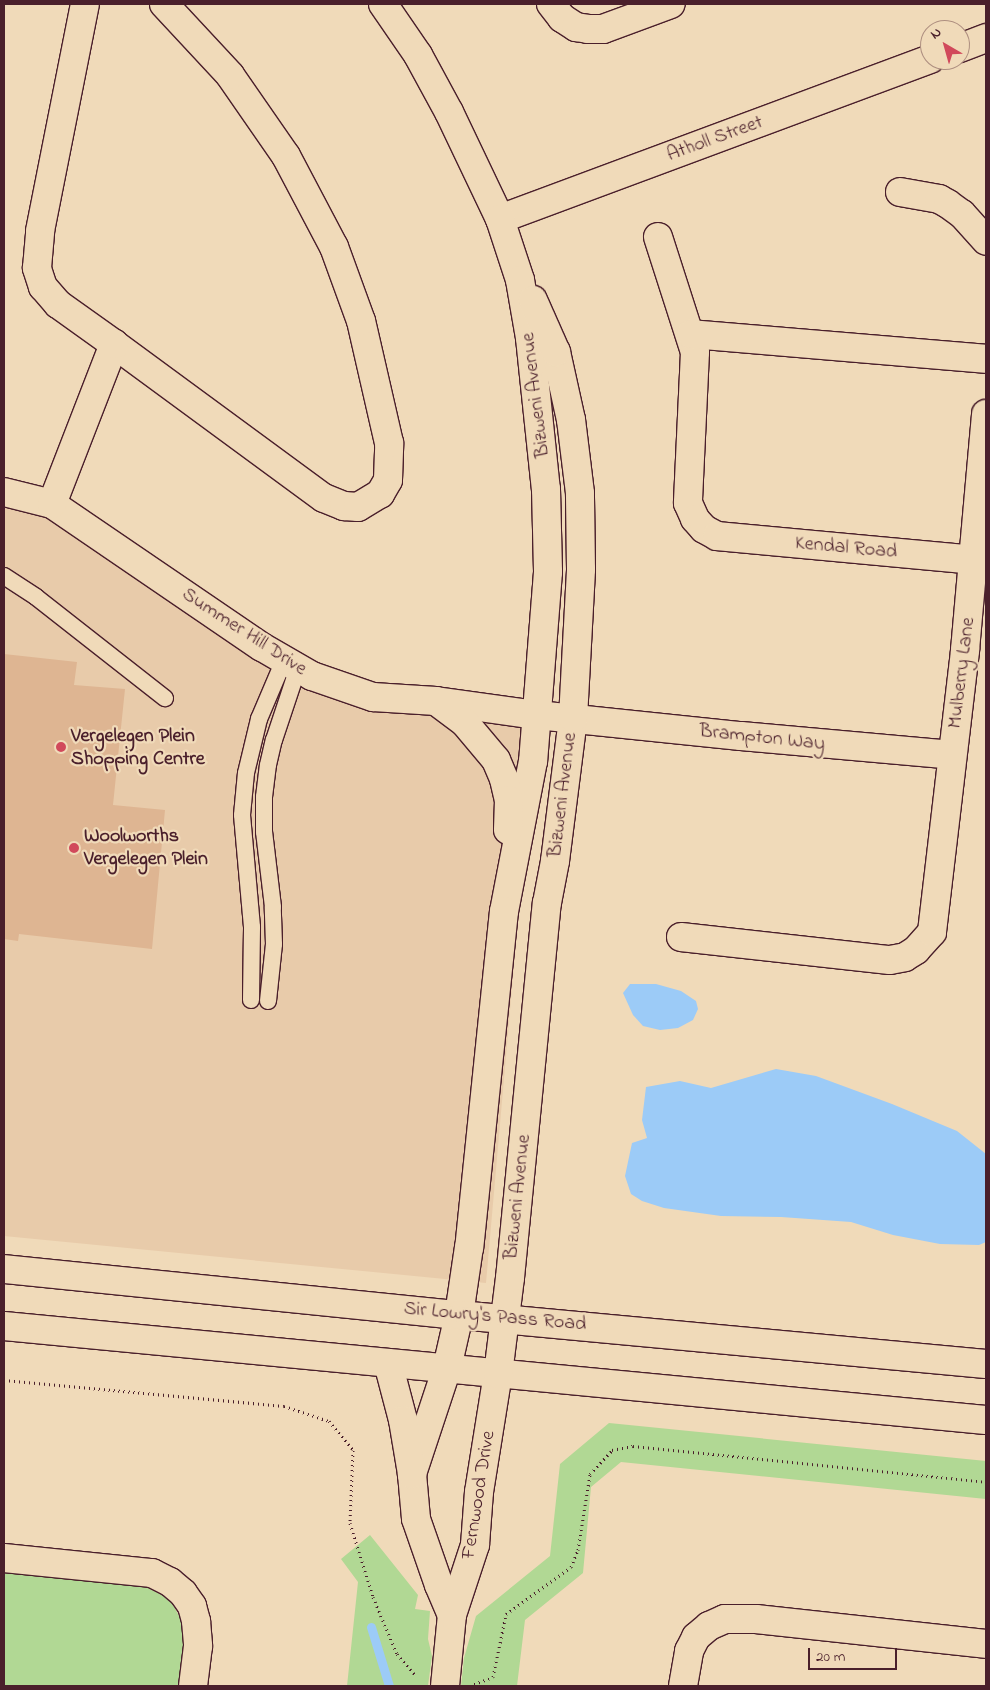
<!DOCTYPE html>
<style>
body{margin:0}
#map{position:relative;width:990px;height:1690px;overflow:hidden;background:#f0dab9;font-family:"Indie Flower",sans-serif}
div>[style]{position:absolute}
.built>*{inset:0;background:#e8cbaa}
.green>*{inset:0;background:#b1d894}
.water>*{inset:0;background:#9ccbf7}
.stream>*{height:9px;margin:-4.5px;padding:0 4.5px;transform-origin:4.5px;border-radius:4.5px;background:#9ccbf7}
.building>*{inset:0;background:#deb592}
.path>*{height:3px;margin-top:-1.5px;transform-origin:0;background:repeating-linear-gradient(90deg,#4a1f2b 0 1px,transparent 0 5px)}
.roads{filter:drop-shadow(1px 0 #4a1f2b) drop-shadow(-1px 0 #4a1f2b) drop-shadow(0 1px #4a1f2b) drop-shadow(0 -1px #4a1f2b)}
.lane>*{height:16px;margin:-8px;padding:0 8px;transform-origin:8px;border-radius:8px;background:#f0dab9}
.street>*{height:28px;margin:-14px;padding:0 14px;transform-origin:14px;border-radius:14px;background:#f0dab9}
.secondary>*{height:28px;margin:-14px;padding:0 14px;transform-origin:14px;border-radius:14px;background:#f0dab9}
.dots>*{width:14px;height:14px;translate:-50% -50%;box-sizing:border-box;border:2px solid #f0dab9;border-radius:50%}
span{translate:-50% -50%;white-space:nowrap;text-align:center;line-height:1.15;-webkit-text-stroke:4.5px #f0dab9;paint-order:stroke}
.street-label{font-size:20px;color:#4a1f2b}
.poi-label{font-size:20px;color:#4a1f2b;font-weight:700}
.left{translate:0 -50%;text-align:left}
.frame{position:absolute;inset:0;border:5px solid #4a1f2b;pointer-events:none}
.north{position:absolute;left:920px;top:20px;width:50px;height:50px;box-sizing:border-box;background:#f0dab9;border:1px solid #ae8f80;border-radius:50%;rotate:322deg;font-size:14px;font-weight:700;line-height:20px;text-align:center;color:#4a1f2b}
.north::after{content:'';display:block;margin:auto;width:18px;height:22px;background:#d1495b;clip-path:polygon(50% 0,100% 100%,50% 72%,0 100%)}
.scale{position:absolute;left:808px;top:1648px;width:89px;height:22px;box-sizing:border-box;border:2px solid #4a1f2b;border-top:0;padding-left:6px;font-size:15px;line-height:18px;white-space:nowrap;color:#4a1f2b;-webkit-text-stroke:4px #f0dab9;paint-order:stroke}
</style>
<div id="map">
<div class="built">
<i style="clip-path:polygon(4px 494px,95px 532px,372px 697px,536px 716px,486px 1283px,4px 1236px)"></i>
</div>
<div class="green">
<i style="clip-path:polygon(609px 1423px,986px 1461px,986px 1499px,621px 1462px,591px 1487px,583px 1573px,525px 1620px,517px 1686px,461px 1686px,464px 1658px,476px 1616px,550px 1556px,560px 1464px)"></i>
<i style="clip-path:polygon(370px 1535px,418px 1595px,415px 1609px,430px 1611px,428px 1639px,432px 1656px,428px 1686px,347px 1686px,358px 1582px,341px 1559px)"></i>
<i style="clip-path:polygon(4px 1573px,146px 1587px,164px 1596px,172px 1603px,184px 1625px,186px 1637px,181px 1686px,4px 1686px)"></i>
</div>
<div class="water">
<i style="clip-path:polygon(630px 984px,656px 984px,681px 991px,696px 1001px,698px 1009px,693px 1020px,678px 1028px,660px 1030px,643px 1026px,633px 1015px,623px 993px)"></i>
<i style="clip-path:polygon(776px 1069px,816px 1076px,892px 1104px,957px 1131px,986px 1154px,986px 1242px,979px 1245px,940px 1244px,893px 1235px,851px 1222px,781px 1217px,721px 1216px,664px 1208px,642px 1201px,631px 1194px,625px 1176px,632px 1143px,647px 1138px,642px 1120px,646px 1087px,680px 1081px,711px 1088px)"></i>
</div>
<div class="stream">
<i style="left:371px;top:1627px;width:62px;rotate:73deg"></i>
</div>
<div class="building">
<i style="clip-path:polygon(4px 654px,77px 662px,74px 685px,125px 689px,113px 805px,165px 810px,152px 949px,19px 934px,18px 941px,4px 939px)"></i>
</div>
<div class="path">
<i style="left:4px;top:1380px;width:281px;rotate:5.3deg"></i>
<i style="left:284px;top:1406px;width:47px;rotate:18.4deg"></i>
<i style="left:329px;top:1421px;width:38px;rotate:50deg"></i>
<i style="left:353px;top:1450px;width:73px;rotate:92.4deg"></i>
<i style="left:350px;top:1523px;width:77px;rotate:72.7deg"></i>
<i style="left:373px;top:1597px;width:62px;rotate:67.2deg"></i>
<i style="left:397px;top:1654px;width:29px;rotate:49deg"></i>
<i style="left:474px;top:1684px;width:20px;rotate:-20deg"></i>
<i style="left:493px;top:1677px;width:64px;rotate:-78.3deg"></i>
<i style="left:506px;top:1614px;width:80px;rotate:-35.9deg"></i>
<i style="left:571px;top:1567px;width:18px;rotate:-68deg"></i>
<i style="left:578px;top:1550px;width:77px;rotate:-81deg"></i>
<i style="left:590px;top:1474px;width:33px;rotate:-47deg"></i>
<i style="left:612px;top:1450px;width:21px;rotate:-11deg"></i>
<i style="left:633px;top:1446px;width:355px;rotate:5.8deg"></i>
</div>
<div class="roads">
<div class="lane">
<i style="left:4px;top:576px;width:38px;rotate:33deg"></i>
<i style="left:36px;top:597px;width:164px;rotate:38.1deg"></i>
<i style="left:251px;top:1000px;width:73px;rotate:-89.2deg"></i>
<i style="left:252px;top:927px;width:112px;rotate:-95.1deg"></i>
<i style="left:242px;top:815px;width:42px;rotate:-84.6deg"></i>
<i style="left:246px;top:773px;width:56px;rotate:-76.5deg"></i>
<i style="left:259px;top:719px;width:64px;rotate:-67deg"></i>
<i style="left:268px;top:1001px;width:57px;rotate:-84deg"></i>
<i style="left:274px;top:944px;width:37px;rotate:-92deg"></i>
<i style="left:273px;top:907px;width:76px;rotate:-96.8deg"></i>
<i style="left:264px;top:832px;width:35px;rotate:-90deg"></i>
<i style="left:264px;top:797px;width:32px;rotate:-83deg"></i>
<i style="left:268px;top:765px;width:26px;rotate:-77deg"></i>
<i style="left:274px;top:740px;width:76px;rotate:-71.6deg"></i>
</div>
<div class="street">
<i style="left:551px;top:4px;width:18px;rotate:52deg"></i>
<i style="left:562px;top:18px;width:17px;rotate:33deg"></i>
<i style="left:576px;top:27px;width:12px;rotate:9deg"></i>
<i style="left:588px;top:29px;width:15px"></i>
<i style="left:603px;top:29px;width:72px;rotate:-20.2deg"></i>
<i style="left:960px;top:48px;width:28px;rotate:-21deg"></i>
<i style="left:900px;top:192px;width:40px;rotate:10deg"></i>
<i style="left:939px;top:199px;width:10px;rotate:29deg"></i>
<i style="left:948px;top:204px;width:17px;rotate:36deg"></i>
<i style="left:962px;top:214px;width:36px;rotate:48deg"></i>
<i style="left:500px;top:219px;width:459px;rotate:-20.4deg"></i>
<i style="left:658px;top:237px;width:121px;rotate:72.2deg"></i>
<i style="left:695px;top:352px;width:151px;rotate:92.7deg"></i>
<i style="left:688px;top:503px;width:17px;rotate:66deg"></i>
<i style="left:695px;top:519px;width:13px;rotate:48deg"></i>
<i style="left:704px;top:529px;width:15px;rotate:28deg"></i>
<i style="left:717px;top:536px;width:259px;rotate:5.3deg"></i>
<i style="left:691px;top:334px;width:296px;rotate:4.8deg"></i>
<i style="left:114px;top:344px;width:260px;rotate:36.3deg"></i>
<i style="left:324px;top:498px;width:22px;rotate:22deg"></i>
<i style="left:344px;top:506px;width:14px;rotate:4deg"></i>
<i style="left:358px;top:507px;width:26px;rotate:-31deg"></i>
<i style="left:380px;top:494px;width:16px;rotate:-60deg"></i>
<i style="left:388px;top:480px;width:37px;rotate:-88deg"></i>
<i style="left:389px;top:443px;width:125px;rotate:-102.9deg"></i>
<i style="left:361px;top:321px;width:79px;rotate:-110deg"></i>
<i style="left:334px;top:247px;width:103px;rotate:-117.8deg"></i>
<i style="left:286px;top:156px;width:98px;rotate:-124.7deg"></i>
<i style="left:230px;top:75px;width:97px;rotate:-132.9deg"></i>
<i style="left:4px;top:492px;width:49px;rotate:14deg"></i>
<i style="left:52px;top:504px;width:254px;rotate:34.3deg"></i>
<i style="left:262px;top:647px;width:58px;rotate:30.1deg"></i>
<i style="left:312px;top:676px;width:65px;rotate:19deg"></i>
<i style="left:373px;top:697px;width:63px;rotate:3.6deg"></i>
<i style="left:436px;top:701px;width:102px;rotate:7.9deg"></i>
<i style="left:537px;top:715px;width:205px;rotate:5.9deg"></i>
<i style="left:741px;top:736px;width:212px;rotate:5.1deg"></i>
<i style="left:52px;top:504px;width:172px;rotate:-68.8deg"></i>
<i style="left:114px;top:344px;width:69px;rotate:-144.5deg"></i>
<i style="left:58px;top:304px;width:23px;rotate:-131deg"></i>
<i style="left:43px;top:287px;width:20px;rotate:-108deg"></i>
<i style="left:37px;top:268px;width:37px;rotate:-85deg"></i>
<i style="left:40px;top:231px;width:231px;rotate:-78.8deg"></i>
<i style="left:681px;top:937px;width:210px;rotate:6.3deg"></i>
<i style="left:890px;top:960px;width:15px;rotate:-11deg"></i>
<i style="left:905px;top:957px;width:13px;rotate:-32deg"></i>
<i style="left:916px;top:950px;width:24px;rotate:-48deg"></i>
<i style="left:932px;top:932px;width:284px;rotate:-83.3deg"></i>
<i style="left:965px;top:650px;width:237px;rotate:-84.9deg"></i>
<i style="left:447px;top:1368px;width:112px;rotate:108.3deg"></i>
<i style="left:412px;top:1474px;width:45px;rotate:84.9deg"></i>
<i style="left:416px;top:1519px;width:70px;rotate:70.8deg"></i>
<i style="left:439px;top:1585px;width:33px;rotate:67deg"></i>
<i style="left:4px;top:1558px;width:149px;rotate:5.8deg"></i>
<i style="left:152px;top:1573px;width:20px;rotate:27deg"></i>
<i style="left:170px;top:1582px;width:17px;rotate:40deg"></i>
<i style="left:183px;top:1593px;width:16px;rotate:55deg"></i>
<i style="left:192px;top:1606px;width:16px;rotate:75deg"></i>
<i style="left:196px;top:1621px;width:25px;rotate:85deg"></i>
<i style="left:198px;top:1646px;width:40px;rotate:97.1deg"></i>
<i style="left:445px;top:1686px;width:71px;rotate:-84.4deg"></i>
<i style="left:452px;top:1615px;width:74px;rotate:-71.8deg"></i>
<i style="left:475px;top:1545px;width:53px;rotate:-85.7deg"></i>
<i style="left:479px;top:1492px;width:120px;rotate:-80.9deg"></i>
<i style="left:683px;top:1686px;width:36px;rotate:-80deg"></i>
<i style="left:689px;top:1651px;width:16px;rotate:-63deg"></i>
<i style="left:696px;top:1637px;width:17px;rotate:-40deg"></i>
<i style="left:709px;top:1626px;width:17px;rotate:-24deg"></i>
<i style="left:725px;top:1619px;width:31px"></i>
<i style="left:756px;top:1619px;width:231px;rotate:6.2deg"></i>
</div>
<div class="secondary">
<i style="left:383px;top:4px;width:62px;rotate:55.5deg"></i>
<i style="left:418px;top:55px;width:65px;rotate:61.5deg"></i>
<i style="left:449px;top:112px;width:119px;rotate:64.5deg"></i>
<i style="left:500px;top:219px;width:64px;rotate:71.8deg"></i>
<i style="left:520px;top:280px;width:59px;rotate:80.2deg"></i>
<i style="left:530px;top:338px;width:152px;rotate:84deg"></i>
<i style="left:546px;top:489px;width:83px;rotate:88.6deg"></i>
<i style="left:548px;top:572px;width:190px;rotate:94.5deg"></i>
<i style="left:533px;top:761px;width:153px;rotate:100.9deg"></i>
<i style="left:504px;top:911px;width:338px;rotate:95.9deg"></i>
<i style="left:469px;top:1247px;width:69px;rotate:98.4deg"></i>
<i style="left:459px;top:1315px;width:54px;rotate:102.8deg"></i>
<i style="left:436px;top:701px;width:36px;rotate:37deg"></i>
<i style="left:465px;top:723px;width:48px;rotate:50deg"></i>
<i style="left:496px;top:760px;width:21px;rotate:67deg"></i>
<i style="left:504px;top:779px;width:22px;rotate:77deg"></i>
<i style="left:509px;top:800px;width:30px;rotate:92deg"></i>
<i style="left:4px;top:1269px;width:457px;rotate:5.8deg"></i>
<i style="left:459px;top:1315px;width:529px;rotate:5.31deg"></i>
<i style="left:4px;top:1326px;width:986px;rotate:5.47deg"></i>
<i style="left:388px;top:1363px;width:59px;rotate:75.3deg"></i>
<i style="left:403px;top:1420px;width:55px;rotate:80.5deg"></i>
<i style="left:498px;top:1374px;width:97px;rotate:-82.9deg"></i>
<i style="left:510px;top:1278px;width:377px;rotate:-84.4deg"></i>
<i style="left:547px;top:903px;width:43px;rotate:-79.2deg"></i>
<i style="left:555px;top:861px;width:144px;rotate:-82.8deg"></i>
<i style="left:573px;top:718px;width:149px;rotate:-86.9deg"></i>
<i style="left:581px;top:569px;width:76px;rotate:-90.8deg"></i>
<i style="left:580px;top:493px;width:74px;rotate:-97deg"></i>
<i style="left:571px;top:420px;width:70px;rotate:-102.4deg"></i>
<i style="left:556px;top:352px;width:57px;rotate:-113.9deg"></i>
</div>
</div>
<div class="dots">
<i style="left:61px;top:747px;background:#d1495b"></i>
<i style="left:74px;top:848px;background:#d1495b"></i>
</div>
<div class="street-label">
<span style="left:715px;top:139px;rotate:-20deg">Atholl Street</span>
<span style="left:536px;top:395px;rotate:-97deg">Bizweni Avenue</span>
<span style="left:846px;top:548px;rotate:5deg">Kendal Road</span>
<span style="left:244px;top:632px;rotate:33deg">Summer Hill Drive</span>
<span style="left:962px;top:673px;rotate:-83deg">Mulberry Lane</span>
<span style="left:762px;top:738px;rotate:6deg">Brampton Way</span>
<span style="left:563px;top:795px;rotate:-83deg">Bizweni Avenue</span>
<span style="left:518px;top:1197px;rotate:-84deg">Bizweni Avenue</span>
<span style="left:495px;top:1317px;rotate:5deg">Sir Lowry's Pass Road</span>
<span style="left:479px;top:1495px;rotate:-81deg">Fernwood Drive</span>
</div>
<div class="poi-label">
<span class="left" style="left:71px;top:748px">Vergelegen Plein<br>Shopping Centre</span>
<span class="left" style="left:84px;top:848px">Woolworths<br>Vergelegen Plein</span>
</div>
<div class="frame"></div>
<div class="north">N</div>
<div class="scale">20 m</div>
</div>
